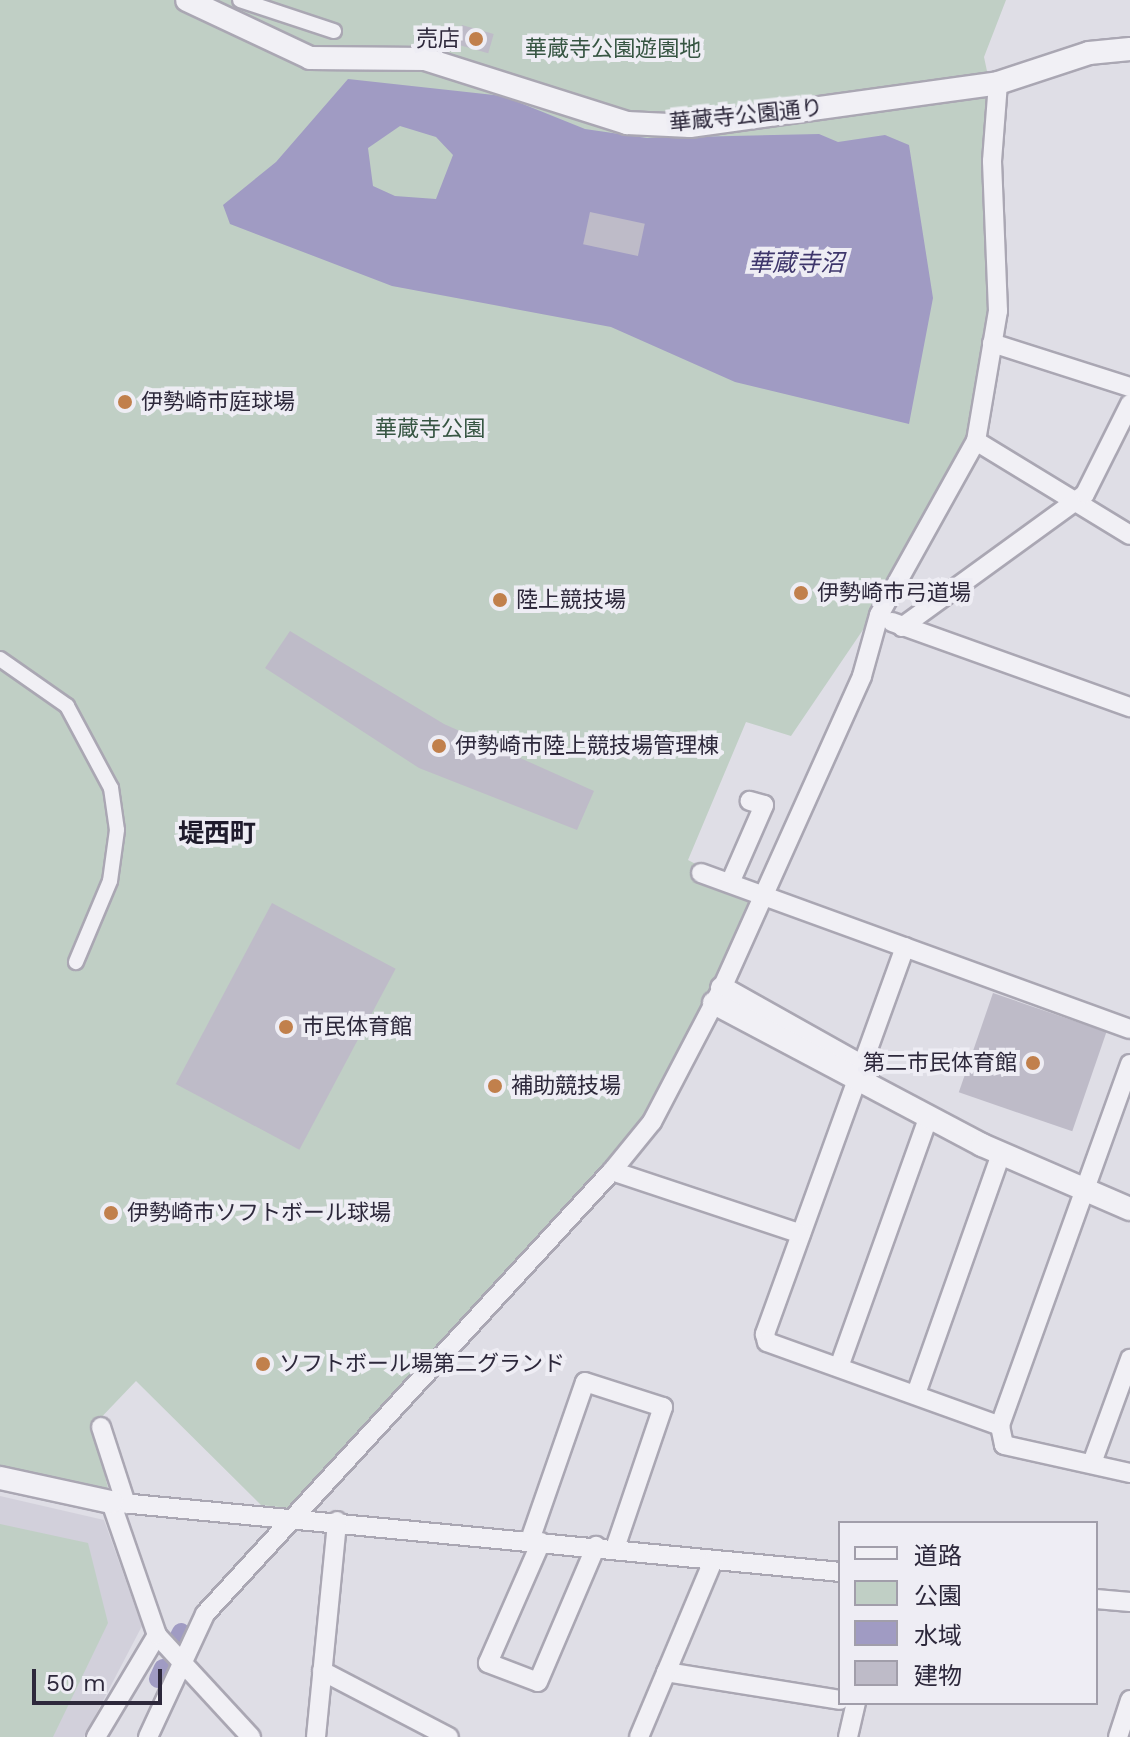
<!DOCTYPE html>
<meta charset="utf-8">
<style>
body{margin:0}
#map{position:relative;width:1130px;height:1737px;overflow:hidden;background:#dfdee6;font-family:"Work Sans","Noto Sans JP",sans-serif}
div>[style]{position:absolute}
.built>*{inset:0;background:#d2d0db}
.green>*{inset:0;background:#c0cfc5}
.water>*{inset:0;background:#a09bc3}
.canal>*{height:18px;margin:-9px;padding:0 9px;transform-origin:9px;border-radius:9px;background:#a09bc3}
.building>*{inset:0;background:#bebbc8;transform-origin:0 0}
.roads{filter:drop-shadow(2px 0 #aaa7b3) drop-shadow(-2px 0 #aaa7b3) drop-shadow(0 2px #aaa7b3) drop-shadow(0 -2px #aaa7b3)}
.pedestrian>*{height:14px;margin:-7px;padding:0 7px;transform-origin:7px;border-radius:7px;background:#f1f0f5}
.minor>*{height:18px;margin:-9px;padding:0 9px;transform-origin:9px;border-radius:9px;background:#f1f0f5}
.tertiary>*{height:22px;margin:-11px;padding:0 11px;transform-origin:11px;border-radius:11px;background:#f1f0f5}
.dots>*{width:22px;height:22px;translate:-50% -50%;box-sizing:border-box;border:4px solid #eeedf4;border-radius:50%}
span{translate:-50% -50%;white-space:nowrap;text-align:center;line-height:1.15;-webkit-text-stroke:8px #eeedf4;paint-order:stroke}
.poi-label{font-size:22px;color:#2d283b}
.right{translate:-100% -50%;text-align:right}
.left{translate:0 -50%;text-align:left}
.park-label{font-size:22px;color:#375643}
.street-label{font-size:22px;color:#2d283b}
.water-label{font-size:24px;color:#3e366b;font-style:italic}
.quarter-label{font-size:26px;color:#1f1b2c;font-weight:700}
.legend{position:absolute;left:838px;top:1521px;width:260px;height:184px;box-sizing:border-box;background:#eeedf4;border:2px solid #a19eaa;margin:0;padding:10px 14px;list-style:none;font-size:24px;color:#2d283b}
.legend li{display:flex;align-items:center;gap:16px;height:40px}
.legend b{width:40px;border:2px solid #a19eaa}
.scale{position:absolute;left:32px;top:1669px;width:130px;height:36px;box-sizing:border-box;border:4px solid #2d283b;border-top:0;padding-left:10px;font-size:24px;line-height:28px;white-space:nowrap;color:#2d283b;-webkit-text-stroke:6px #eeedf4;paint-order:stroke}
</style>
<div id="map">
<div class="built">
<i style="clip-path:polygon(0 1496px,104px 1520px,142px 1626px,84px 1737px,0 1737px)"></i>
</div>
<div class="green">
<i style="clip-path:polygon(0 0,1006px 0,984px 57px,994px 104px,984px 153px,992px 298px,967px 451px,873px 615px,791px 736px,746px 722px,688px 860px,756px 896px,641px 1127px,297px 1509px,261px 1505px,136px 1381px,93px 1426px,108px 1488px,0 1465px)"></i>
<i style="clip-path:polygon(0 1524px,88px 1543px,108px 1623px,53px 1737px,0 1737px)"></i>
</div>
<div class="water">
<i style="clip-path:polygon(evenodd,348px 79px,503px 96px,585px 129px,647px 138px,819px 134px,838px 142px,885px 135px,909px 145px,933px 298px,909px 424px,735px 382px,611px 327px,392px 286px,230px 224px,223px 205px,276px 162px,348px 79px,400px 126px,436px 137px,453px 155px,436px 199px,395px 196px,373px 186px,368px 148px,400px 126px)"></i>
</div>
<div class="canal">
<i style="left:177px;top:1640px;width:9px;rotate:-63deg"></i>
<i style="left:158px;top:1679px;width:12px;rotate:-66deg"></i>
</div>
<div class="building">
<i style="left:462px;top:25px;width:33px;height:20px;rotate:16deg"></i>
<i style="left:590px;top:212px;width:56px;height:33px;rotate:12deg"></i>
<i style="clip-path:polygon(290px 631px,444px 724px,594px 791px,577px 830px,419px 768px,265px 668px)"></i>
<i style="left:272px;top:903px;width:140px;height:205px;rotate:28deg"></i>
<i style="left:993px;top:993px;width:120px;height:105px;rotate:19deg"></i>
</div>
<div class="roads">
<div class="pedestrian">
<i style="left:240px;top:0;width:99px;rotate:18.3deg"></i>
<i style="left:0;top:659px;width:82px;rotate:35deg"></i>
<i style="left:67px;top:706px;width:93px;rotate:61.8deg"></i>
<i style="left:111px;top:788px;width:42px;rotate:81.9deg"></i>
<i style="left:117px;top:830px;width:51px;rotate:97.8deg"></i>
<i style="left:110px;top:881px;width:88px;rotate:112.8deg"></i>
</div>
<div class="minor">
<i style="left:992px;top:343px;width:145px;rotate:17.7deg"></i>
<i style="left:976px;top:441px;width:180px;rotate:31.4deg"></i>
<i style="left:892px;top:622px;width:253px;rotate:19.7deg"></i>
<i style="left:902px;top:627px;width:226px;rotate:-36deg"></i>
<i style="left:1085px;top:494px;width:101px;rotate:-63.4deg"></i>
<i style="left:701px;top:873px;width:456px;rotate:20deg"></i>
<i style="left:730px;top:883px;width:85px;rotate:-66.4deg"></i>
<i style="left:764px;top:805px;width:15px;rotate:-164deg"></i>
<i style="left:905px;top:947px;width:412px;rotate:109.9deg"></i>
<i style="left:765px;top:1334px;width:8px;rotate:76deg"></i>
<i style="left:767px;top:1342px;width:248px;rotate:19.8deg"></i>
<i style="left:1130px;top:1064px;width:385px;rotate:109.8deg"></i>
<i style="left:1000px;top:1426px;width:19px;rotate:78deg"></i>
<i style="left:1004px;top:1445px;width:129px;rotate:12.5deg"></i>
<i style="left:612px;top:1171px;width:199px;rotate:18.4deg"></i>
<i style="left:839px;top:1367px;width:264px;rotate:-70.3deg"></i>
<i style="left:917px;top:1391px;width:251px;rotate:-70.5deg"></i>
<i style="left:101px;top:1427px;width:81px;rotate:72deg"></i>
<i style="left:1092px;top:1463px;width:111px;rotate:-69.9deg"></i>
<i style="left:530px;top:1540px;width:167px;rotate:-70.8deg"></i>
<i style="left:585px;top:1382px;width:82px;rotate:17.8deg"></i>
<i style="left:663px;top:1407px;width:149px;rotate:108.8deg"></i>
<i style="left:541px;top:1542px;width:132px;rotate:113.7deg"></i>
<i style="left:488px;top:1663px;width:53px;rotate:20.8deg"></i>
<i style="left:538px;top:1682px;width:148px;rotate:-66.9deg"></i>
<i style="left:1096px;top:1599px;width:34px;rotate:5deg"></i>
<i style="left:322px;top:1671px;width:143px;rotate:27.5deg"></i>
<i style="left:666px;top:1672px;width:176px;rotate:9.1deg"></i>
<i style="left:96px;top:1737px;width:119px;rotate:-59.1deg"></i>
<i style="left:148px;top:1737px;width:136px;rotate:-65.1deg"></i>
<i style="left:205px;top:1614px;width:602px;rotate:-47.43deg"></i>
<i style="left:612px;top:1171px;width:63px;rotate:-50.8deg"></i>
<i style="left:652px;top:1122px;width:151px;rotate:-62.4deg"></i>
<i style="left:722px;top:988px;width:342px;rotate:-65.8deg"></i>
<i style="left:862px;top:676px;width:63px;rotate:-74.4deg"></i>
<i style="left:879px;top:615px;width:199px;rotate:-60.9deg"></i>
<i style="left:976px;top:441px;width:132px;rotate:-80.4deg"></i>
<i style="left:998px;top:311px;width:150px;rotate:-92.3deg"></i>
<i style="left:992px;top:161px;width:78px;rotate:-85.6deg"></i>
<i style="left:251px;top:1737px;width:139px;rotate:-132.7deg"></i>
<i style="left:157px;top:1635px;width:141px;rotate:-109.1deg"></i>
<i style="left:111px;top:1502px;width:732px;rotate:5.48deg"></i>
<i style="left:316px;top:1737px;width:217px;rotate:-84.4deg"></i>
<i style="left:639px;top:1737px;width:191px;rotate:-67.2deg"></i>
<i style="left:848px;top:1737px;width:35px;rotate:-77deg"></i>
<i style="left:1118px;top:1737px;width:39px;rotate:-72deg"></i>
</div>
<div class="tertiary">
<i style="left:187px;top:0;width:136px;rotate:25.2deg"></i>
<i style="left:310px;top:58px;width:115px;rotate:0.5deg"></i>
<i style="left:425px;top:59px;width:212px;rotate:17.6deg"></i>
<i style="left:627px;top:123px;width:63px;rotate:2.7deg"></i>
<i style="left:690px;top:126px;width:311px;rotate:-7.9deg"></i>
<i style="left:998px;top:83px;width:96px;rotate:-18.2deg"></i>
<i style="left:1089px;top:53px;width:41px;rotate:-5.6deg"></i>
<i style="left:722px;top:988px;width:167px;rotate:29.3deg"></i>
<i style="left:714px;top:1003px;width:303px;rotate:27.9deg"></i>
<i style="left:982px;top:1145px;width:161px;rotate:23.4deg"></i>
<i style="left:0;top:1478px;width:114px;rotate:12.2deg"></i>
</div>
</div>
<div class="dots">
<i style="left:476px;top:39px;background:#c1804c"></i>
<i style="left:125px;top:402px;background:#c1804c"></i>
<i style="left:801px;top:593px;background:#c1804c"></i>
<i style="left:500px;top:600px;background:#c1804c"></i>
<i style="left:439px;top:746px;background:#c1804c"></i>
<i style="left:286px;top:1027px;background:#c1804c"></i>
<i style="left:1033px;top:1063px;background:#c1804c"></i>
<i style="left:495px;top:1086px;background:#c1804c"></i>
<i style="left:111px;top:1213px;background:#c1804c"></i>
<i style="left:263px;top:1364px;background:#c1804c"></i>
</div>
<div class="poi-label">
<span class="right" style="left:460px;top:39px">売店</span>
<span class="left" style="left:141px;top:402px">伊勢崎市庭球場</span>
<span class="left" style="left:817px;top:593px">伊勢崎市弓道場</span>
<span class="left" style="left:516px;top:600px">陸上競技場</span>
<span class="left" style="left:455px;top:746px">伊勢崎市陸上競技場管理棟</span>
<span class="left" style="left:302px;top:1027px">市民体育館</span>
<span class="right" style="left:1017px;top:1063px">第二市民体育館</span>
<span class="left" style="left:511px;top:1086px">補助競技場</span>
<span class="left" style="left:127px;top:1213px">伊勢崎市ソフトボール球場</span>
<span class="left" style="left:279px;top:1364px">ソフトボール場第二グランド</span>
</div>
<div class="park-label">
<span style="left:613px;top:49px">華蔵寺公園遊園地</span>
<span style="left:430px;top:429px">華蔵寺公園</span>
</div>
<div class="street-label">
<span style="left:746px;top:115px;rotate:-6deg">華蔵寺公園通り</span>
</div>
<div class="water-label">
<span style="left:796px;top:264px">華蔵寺沼</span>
</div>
<div class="quarter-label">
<span style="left:217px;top:834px">堤西町</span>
</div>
<ul class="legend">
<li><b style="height:10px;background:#f1f0f5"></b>道路</li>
<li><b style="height:22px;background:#c0cfc5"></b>公園</li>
<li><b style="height:22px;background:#a09bc3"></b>水域</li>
<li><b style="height:22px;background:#bebbc8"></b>建物</li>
</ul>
<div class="scale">50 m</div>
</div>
